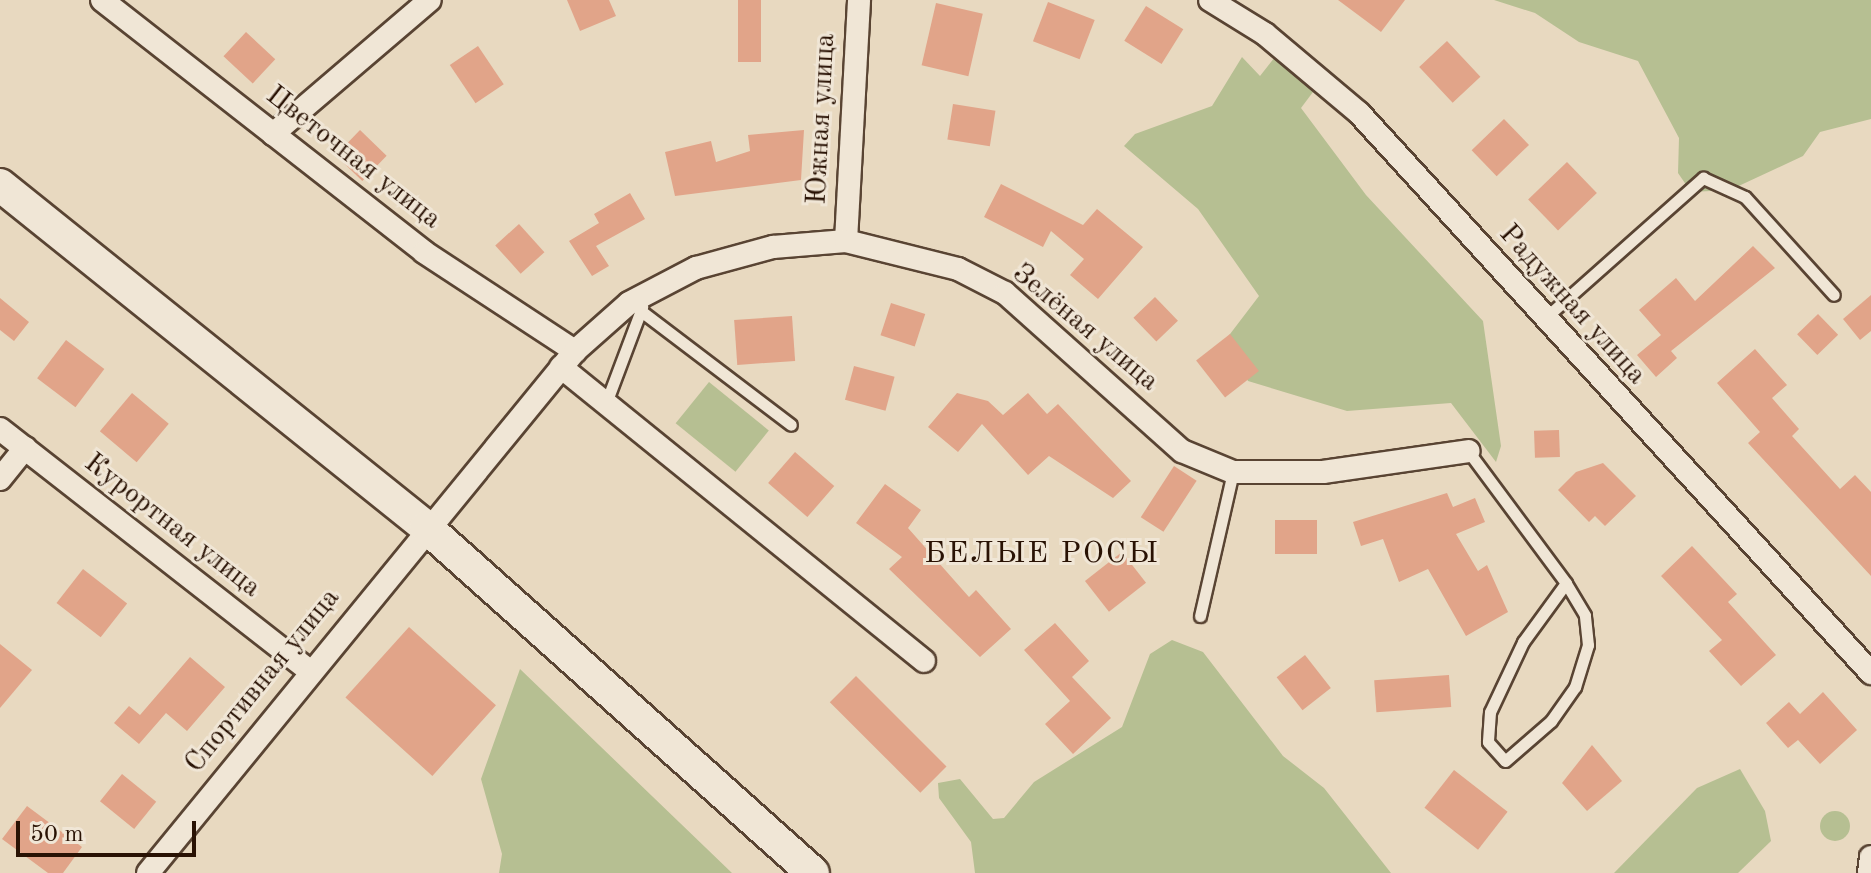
<!DOCTYPE html>
<meta charset="utf-8">
<style>
body{margin:0}
#map{position:relative;width:1871px;height:873px;overflow:hidden;background:#e8d9c0;font-family:"Old Standard TT",serif}
div>[style]{position:absolute}
.green>*{inset:0;background:#b6bf92;transform-origin:0 0}
.round{border-radius:50%}
.building>*{inset:0;background:#e1a489;transform-origin:0 0}
.roads{filter:drop-shadow(2px 0 #594433) drop-shadow(-2px 0 #594433) drop-shadow(0 2px #594433) drop-shadow(0 -2px #594433)}
.lane>*{height:11px;margin:-5.5px;padding:0 5.5px;transform-origin:5.5px;border-radius:5.5px;background:#f0e6d6}
.street>*{height:22px;margin:-11px;padding:0 11px;transform-origin:11px;border-radius:11px;background:#f0e6d6}
.secondary>*{height:32px;margin:-16px;padding:0 16px;transform-origin:16px;border-radius:16px;background:#f0e6d6}
span{translate:-50% -50%;white-space:nowrap;text-align:center;line-height:1.15;-webkit-text-stroke:6px #f0e6d6;paint-order:stroke}
.street-label{font-size:28px;color:#291204}
.neighbourhood-label{font-size:30px;color:#291204;letter-spacing:2px}
.scale{position:absolute;left:16px;top:821px;width:180px;height:36px;box-sizing:border-box;border:4px solid #291204;border-top:0;padding-left:10px;font-size:24px;line-height:28px;white-space:nowrap;color:#291204;-webkit-text-stroke:6px #f0e6d6;paint-order:stroke}
</style>
<div id="map">
<div class="green">
<i style="clip-path:polygon(1494px 0,1871px 0,1871px 119px,1820px 132px,1803px 156px,1730px 190px,1691px 192px,1678px 173px,1679px 138px,1638px 61px,1579px 42px,1535px 13px)"></i>
<i style="clip-path:polygon(1242px 57px,1260px 76px,1275px 57px,1316px 88px,1301px 108px,1366px 195px,1483px 321px,1501px 446px,1496px 462px,1451px 403px,1347px 411px,1248px 381px,1227px 338px,1259px 296px,1198px 209px,1124px 146px,1135px 134px,1212px 106px)"></i>
<i style="left:709px;top:382px;width:77px;height:53px;rotate:39deg"></i>
<i style="clip-path:polygon(1172px 640px,1203px 652px,1283px 756px,1324px 788px,1391px 873px,975px 873px,971px 842px,939px 798px,938px 783px,960px 779px,993px 819px,1004px 818px,1034px 782px,1122px 727px,1150px 654px)"></i>
<i style="clip-path:polygon(520px 669px,732px 873px,499px 873px,502px 854px,481px 779px)"></i>
<i style="clip-path:polygon(1740px 769px,1765px 811px,1771px 841px,1738px 873px,1614px 873px,1697px 788px)"></i>
<i class="round" style="left:1820px;top:811px;width:30px;height:30px"></i>
</div>
<div class="building">
<i style="clip-path:polygon(567px 0,609px 0,616px 16px,580px 31px)"></i>
<i style="left:738px;top:0;width:23px;height:62px"></i>
<i style="clip-path:polygon(1338px 0,1405px 0,1381px 32px)"></i>
<i style="left:1048px;top:2px;width:50px;height:42px;rotate:21deg"></i>
<i style="left:936px;top:3px;width:48px;height:64px;rotate:13deg"></i>
<i style="left:1146px;top:6px;width:44px;height:41px;rotate:32deg"></i>
<i style="left:246px;top:32px;width:40px;height:33px;rotate:43deg"></i>
<i style="left:1447px;top:41px;width:49px;height:38px;rotate:47deg"></i>
<i style="left:478px;top:46px;width:46px;height:34px;rotate:56deg"></i>
<i style="left:953px;top:104px;width:43px;height:36px;rotate:9deg"></i>
<i style="left:1504px;top:119px;width:36px;height:45px;rotate:46deg"></i>
<i style="left:360px;top:130px;width:37px;height:35px;rotate:44deg"></i>
<i style="clip-path:polygon(804px 130px,801px 180px,675px 196px,665px 152px,711px 141px,716px 162px,750px 151px,748px 135px)"></i>
<i style="left:1567px;top:162px;width:43px;height:54px;rotate:46deg"></i>
<i style="clip-path:polygon(1001px 184px,1083px 225px,1097px 209px,1143px 247px,1098px 299px,1070px 275px,1084px 259px,1051px 231px,1043px 247px,984px 217px)"></i>
<i style="clip-path:polygon(630px 193px,645px 219px,596px 246px,609px 266px,592px 276px,569px 241px,599px 223px,594px 214px)"></i>
<i style="left:519px;top:224px;width:38px;height:32px;rotate:48deg"></i>
<i style="clip-path:polygon(1753px 246px,1775px 268px,1671px 351px,1677px 358px,1656px 377px,1637px 355px,1661px 335px,1639px 310px,1676px 278px,1695px 301px)"></i>
<i style="clip-path:polygon(1871px 295px,1871px 331px,1860px 340px,1843px 319px)"></i>
<i style="left:1155px;top:297px;width:33px;height:30px;rotate:46deg"></i>
<i style="clip-path:polygon(0 298px,29px 322px,14px 341px,0 330px)"></i>
<i style="left:891px;top:303px;width:36px;height:34px;rotate:18deg"></i>
<i style="left:1818px;top:314px;width:29px;height:29px;rotate:46deg"></i>
<i style="left:792px;top:316px;width:45px;height:58px;rotate:86deg"></i>
<i style="left:1230px;top:334px;width:47px;height:43px;rotate:52deg"></i>
<i style="left:66px;top:340px;width:48px;height:48px;rotate:37deg"></i>
<i style="clip-path:polygon(1755px 349px,1787px 385px,1772px 398px,1799px 429px,1792px 436px,1840px 489px,1855px 475px,1871px 492px,1871px 576px,1748px 443px,1760px 432px,1717px 383px)"></i>
<i style="left:854px;top:366px;width:42px;height:35px;rotate:15deg"></i>
<i style="left:132px;top:393px;width:48px;height:50px;rotate:40deg"></i>
<i style="clip-path:polygon(957px 393px,988px 401px,1003px 415px,1028px 393px,1047px 414px,1058px 404px,1131px 481px,1113px 498px,1049px 456px,1028px 475px,982px 424px,958px 452px,928px 427px)"></i>
<i style="left:1559px;top:430px;width:27px;height:25px;rotate:88deg"></i>
<i style="left:795px;top:452px;width:52px;height:41px;rotate:41deg"></i>
<i style="clip-path:polygon(1603px 463px,1636px 496px,1605px 526px,1595px 516px,1589px 522px,1558px 490px,1576px 472px)"></i>
<i style="left:1174px;top:466px;width:27px;height:61px;rotate:33deg"></i>
<i style="clip-path:polygon(885px 484px,921px 510px,908px 528px,969px 597px,976px 590px,1011px 629px,980px 657px,889px 569px,902px 557px,856px 523px)"></i>
<i style="clip-path:polygon(1447px 493px,1453px 507px,1475px 498px,1485px 522px,1456px 534px,1478px 571px,1487px 565px,1508px 612px,1466px 636px,1428px 569px,1399px 582px,1383px 539px,1361px 546px,1353px 522px)"></i>
<i style="left:1317px;top:520px;width:34px;height:42px;rotate:90deg"></i>
<i style="clip-path:polygon(1692px 546px,1737px 594px,1728px 602px,1776px 655px,1741px 686px,1709px 651px,1722px 640px,1661px 576px)"></i>
<i style="left:1122px;top:552px;width:39px;height:47px;rotate:52deg"></i>
<i style="left:83px;top:569px;width:56px;height:43px;rotate:38deg"></i>
<i style="clip-path:polygon(1055px 623px,1089px 661px,1072px 677px,1111px 718px,1073px 754px,1045px 724px,1070px 701px,1024px 650px)"></i>
<i style="left:409px;top:627px;width:117px;height:95px;rotate:42deg"></i>
<i style="clip-path:polygon(0 644px,32px 670px,0 708px)"></i>
<i style="left:1305px;top:655px;width:42px;height:36px;rotate:52deg"></i>
<i style="clip-path:polygon(190px 657px,225px 687px,187px 731px,166px 713px,139px 744px,114px 723px,129px 706px,140px 715px)"></i>
<i style="left:1449px;top:675px;width:32px;height:75px;rotate:86deg"></i>
<i style="left:856px;top:676px;width:128px;height:37px;rotate:45deg"></i>
<i style="clip-path:polygon(1823px 692px,1857px 730px,1820px 764px,1798px 740px,1788px 748px,1766px 723px,1789px 702px,1800px 714px)"></i>
<i style="clip-path:polygon(1592px 745px,1622px 781px,1587px 811px,1562px 783px)"></i>
<i style="left:1454px;top:770px;width:68px;height:48px;rotate:38deg"></i>
<i style="left:122px;top:774px;width:44px;height:35px;rotate:39deg"></i>
<i style="clip-path:polygon(27px 806px,82px 847px,63px 873px,48px 873px,2px 839px)"></i>
</div>
<div class="roads">
<div class="lane">
<i style="left:641px;top:311px;width:188px;rotate:37.2deg"></i>
<i style="left:1544px;top:319px;width:213px;rotate:-41.6deg"></i>
<i style="left:1703px;top:178px;width:46px;rotate:24.3deg"></i>
<i style="left:1745px;top:197px;width:132px;rotate:47.8deg"></i>
<i style="left:606px;top:403px;width:103px;rotate:-69.4deg"></i>
<i style="left:1468px;top:451px;width:164px;rotate:53.4deg"></i>
<i style="left:1566px;top:583px;width:73px;rotate:126.1deg"></i>
<i style="left:1523px;top:642px;width:77px;rotate:115.2deg"></i>
<i style="left:1490px;top:712px;width:30px;rotate:94deg"></i>
<i style="left:1488px;top:742px;width:25px;rotate:48deg"></i>
<i style="left:1505px;top:761px;width:61px;rotate:-41deg"></i>
<i style="left:1551px;top:721px;width:42px;rotate:-54.8deg"></i>
<i style="left:1575px;top:687px;width:44px;rotate:-72.8deg"></i>
<i style="left:1588px;top:645px;width:30px;rotate:-96deg"></i>
<i style="left:1585px;top:615px;width:37px;rotate:-121deg"></i>
<i style="left:1200px;top:616px;width:148px;rotate:-77.1deg"></i>
</div>
<div class="street">
<i style="left:102px;top:0;width:409px;rotate:38deg"></i>
<i style="left:424px;top:252px;width:181px;rotate:33.3deg"></i>
<i style="left:1210px;top:0;width:65px;rotate:31.7deg"></i>
<i style="left:1265px;top:34px;width:123px;rotate:40deg"></i>
<i style="left:1359px;top:113px;width:759px;rotate:47.56deg"></i>
<i style="left:273px;top:134px;width:206px;rotate:-40.5deg"></i>
<i style="left:846px;top:241px;width:241px;rotate:-86.9deg"></i>
<i style="left:561px;top:367px;width:467px;rotate:39deg"></i>
<i style="left:0;top:429px;width:392px;rotate:38deg"></i>
<i style="left:0;top:479px;width:40px;rotate:-51deg"></i>
<i style="left:148px;top:873px;width:674px;rotate:-50.72deg"></i>
<i style="left:575px;top:351px;width:72px;rotate:-41.6deg"></i>
<i style="left:629px;top:303px;width:76px;rotate:-27.6deg"></i>
<i style="left:696px;top:268px;width:80px;rotate:-15.3deg"></i>
<i style="left:773px;top:247px;width:73px;rotate:-4.7deg"></i>
<i style="left:846px;top:241px;width:115px;rotate:14deg"></i>
<i style="left:958px;top:269px;width:53px;rotate:27.1deg"></i>
<i style="left:1005px;top:293px;width:237px;rotate:41.8deg"></i>
<i style="left:1182px;top:451px;width:55px;rotate:22.4deg"></i>
<i style="left:1233px;top:472px;width:90px"></i>
<i style="left:1323px;top:472px;width:147px;rotate:-8.2deg"></i>
<i style="left:1869px;top:873px;width:16px;rotate:-83deg"></i>
</div>
<div class="secondary">
<i style="left:0;top:185px;width:546px;rotate:38.76deg"></i>
<i style="left:426px;top:527px;width:519px;rotate:41.8deg"></i>
</div>
</div>
<div class="street-label">
<span style="left:822px;top:119px;rotate:-87deg">Южная улица</span>
<span style="left:353px;top:158px;rotate:38deg">Цветочная улица</span>
<span style="left:1572px;top:305px;rotate:48deg">Радужная улица</span>
<span style="left:1085px;top:328px;rotate:40deg">Зелёная улица</span>
<span style="left:172px;top:526px;rotate:38deg">Курортная улица</span>
<span style="left:263px;top:681px;rotate:-51deg">Спортивная улица</span>
</div>
<div class="neighbourhood-label">
<span style="left:1042px;top:554px">БЕЛЫЕ РОСЫ</span>
</div>
<div class="scale">50 m</div>
</div>
